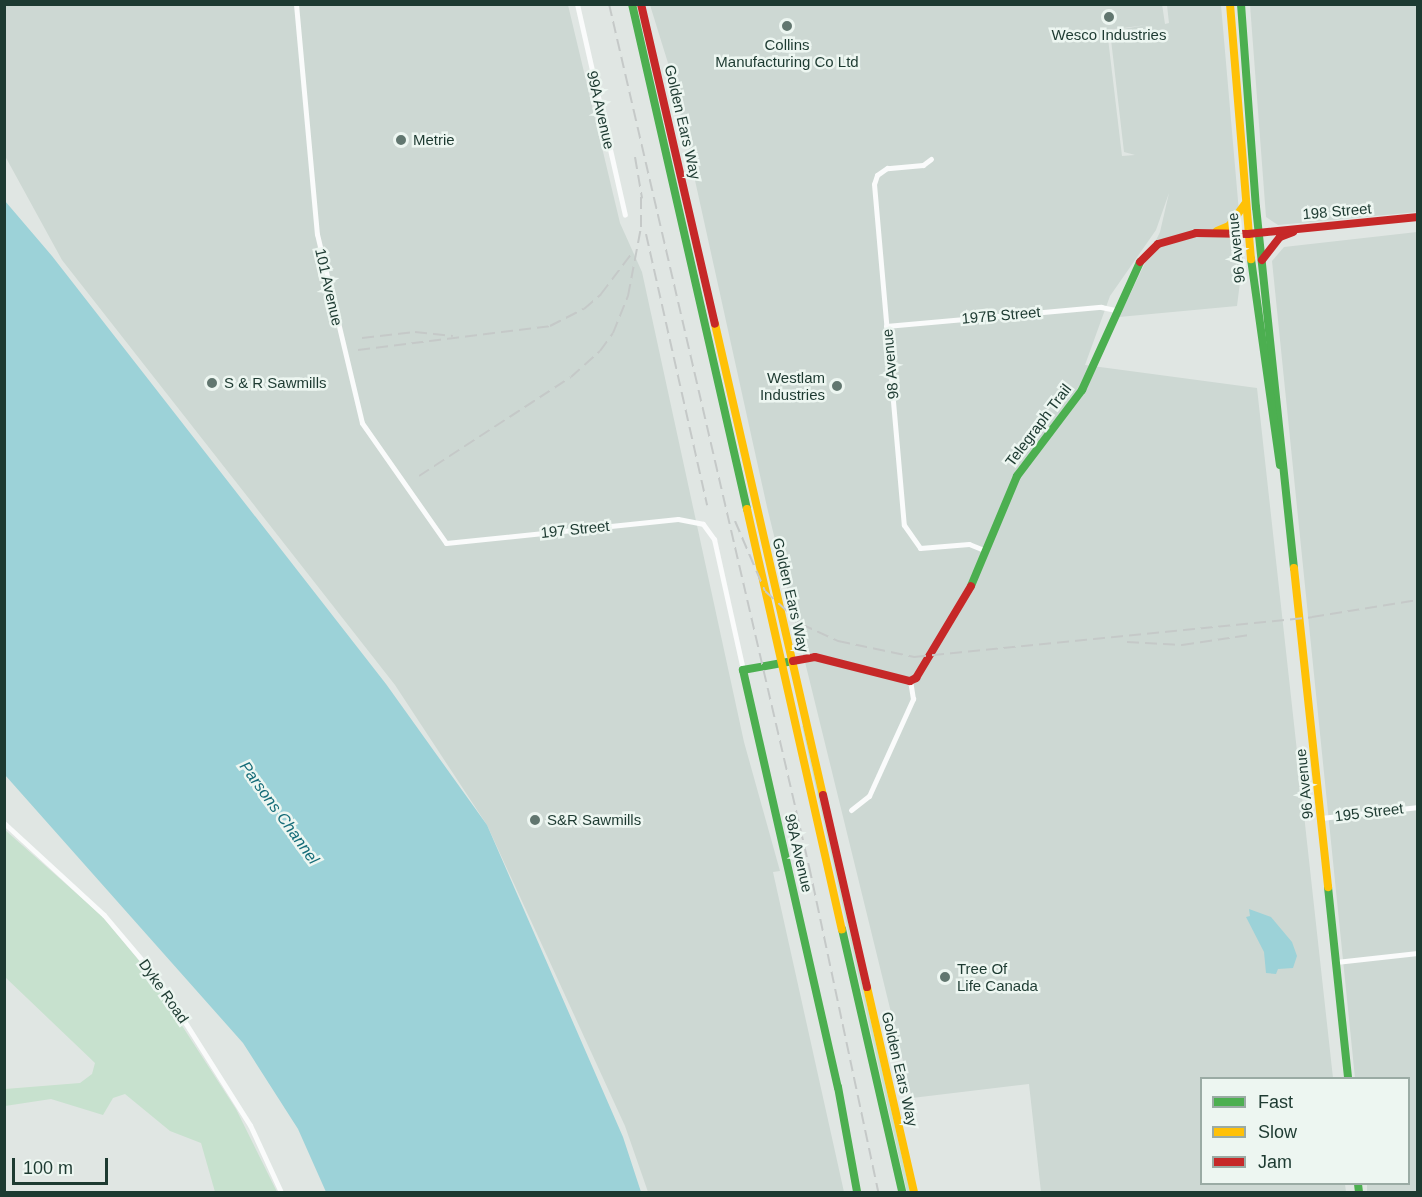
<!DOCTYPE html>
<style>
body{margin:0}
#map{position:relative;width:1422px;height:1197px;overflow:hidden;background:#e0e6e3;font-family:Helvetica,sans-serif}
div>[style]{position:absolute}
.built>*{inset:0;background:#cdd8d3}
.green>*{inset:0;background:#c7e1ce}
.water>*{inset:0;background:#9cd2d8}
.street>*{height:5px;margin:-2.5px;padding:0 2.5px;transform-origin:2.5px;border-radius:2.5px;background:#fafbfb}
.fast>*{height:8px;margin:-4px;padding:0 4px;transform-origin:4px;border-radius:4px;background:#4caf50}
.slow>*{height:8px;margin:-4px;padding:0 4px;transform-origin:4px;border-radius:4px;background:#ffc107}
.jam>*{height:8px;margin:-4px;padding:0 4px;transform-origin:4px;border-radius:4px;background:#c62828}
.rail>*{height:2px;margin-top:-1px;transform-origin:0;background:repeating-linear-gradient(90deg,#c5c9c8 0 12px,transparent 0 18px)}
.dots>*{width:16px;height:16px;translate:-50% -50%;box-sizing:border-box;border:3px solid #edf6f1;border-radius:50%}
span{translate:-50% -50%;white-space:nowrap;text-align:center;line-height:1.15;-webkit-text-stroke:5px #edf6f1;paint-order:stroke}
.poi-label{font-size:15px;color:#1d3a31}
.left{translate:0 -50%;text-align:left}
.right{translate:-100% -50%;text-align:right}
.street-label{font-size:15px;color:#1d3a31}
.water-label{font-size:16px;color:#156c78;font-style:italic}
.frame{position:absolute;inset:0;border:6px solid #1d3a31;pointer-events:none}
.legend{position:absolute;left:1200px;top:1077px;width:210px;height:108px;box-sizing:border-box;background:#edf6f1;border:2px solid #9aaba4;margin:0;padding:8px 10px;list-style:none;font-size:18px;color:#1d3a31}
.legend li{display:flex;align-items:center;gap:12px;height:30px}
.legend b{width:30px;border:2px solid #9aaba4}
.scale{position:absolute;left:12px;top:1158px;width:96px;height:27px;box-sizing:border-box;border:3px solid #1d3a31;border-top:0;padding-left:8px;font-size:18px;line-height:21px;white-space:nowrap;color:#1d3a31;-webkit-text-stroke:4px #edf6f1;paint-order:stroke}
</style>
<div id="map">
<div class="built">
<i style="clip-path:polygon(evenodd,1162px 4px,1165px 24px,1169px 23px,1167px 5px,1221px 5px,1243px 258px,1237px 306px,1119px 317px,1160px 232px,1169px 193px,1156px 230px,1110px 296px,1085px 365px,1257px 388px,1333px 1078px,1202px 1078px,1202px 1184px,1345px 1184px,1346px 1192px,1041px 1192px,1029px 1084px,912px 1098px,767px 507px,672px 76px,650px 5px,1162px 4px,1147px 25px,1110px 31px,1124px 152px,1135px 155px,1122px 156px,1107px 30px,1147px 25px)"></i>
<i style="clip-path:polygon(4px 5px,568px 5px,620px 223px,642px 272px,744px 742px,780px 871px,773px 872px,844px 1192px,648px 1192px,625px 1126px,487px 825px,395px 685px,62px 260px,5px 156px)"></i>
<i style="clip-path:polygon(1250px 5px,1417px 5px,1417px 212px,1278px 225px,1266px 217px)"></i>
<i style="clip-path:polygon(1417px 232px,1417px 1192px,1367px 1192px,1367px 1184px,1408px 1184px,1408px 1078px,1355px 1078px,1272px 261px,1284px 247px)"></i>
</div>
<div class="green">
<i style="clip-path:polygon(802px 726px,803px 726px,910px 1192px,907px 1192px)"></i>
<i style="clip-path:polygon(5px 830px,102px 916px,142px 964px,236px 1109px,277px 1192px,215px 1192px,201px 1143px,170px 1131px,125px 1094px,113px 1098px,103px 1115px,51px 1099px,5px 1106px,5px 1089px,80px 1083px,92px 1074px,95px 1063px,5px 977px)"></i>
</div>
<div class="water">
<i style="clip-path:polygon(5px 201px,52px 256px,386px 684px,487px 825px,623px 1137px,641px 1192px,326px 1192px,298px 1129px,243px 1043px,5px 775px)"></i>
<i style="clip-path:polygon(1249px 909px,1271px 917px,1292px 942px,1297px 956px,1293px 968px,1278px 969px,1276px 974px,1266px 973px,1264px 952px,1246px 917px,1250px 916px)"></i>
</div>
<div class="street">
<i style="left:296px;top:4px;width:231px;rotate:84.8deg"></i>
<i style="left:317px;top:234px;width:194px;rotate:76.6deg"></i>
<i style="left:362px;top:423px;width:146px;rotate:55deg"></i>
<i style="left:446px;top:543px;width:233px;rotate:-5.9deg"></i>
<i style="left:678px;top:519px;width:25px;rotate:11deg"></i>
<i style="left:703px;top:524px;width:19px;rotate:54deg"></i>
<i style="left:714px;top:539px;width:134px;rotate:77.5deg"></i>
<i style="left:577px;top:4px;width:216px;rotate:77.2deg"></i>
<i style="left:931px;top:159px;width:10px;rotate:143deg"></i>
<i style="left:923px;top:165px;width:36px;rotate:175deg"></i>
<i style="left:887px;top:168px;width:12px;rotate:145deg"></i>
<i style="left:877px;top:175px;width:9px;rotate:108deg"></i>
<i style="left:874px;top:184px;width:342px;rotate:85deg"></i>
<i style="left:904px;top:525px;width:28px;rotate:55deg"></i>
<i style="left:920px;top:548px;width:49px;rotate:-4.7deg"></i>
<i style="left:969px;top:544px;width:18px;rotate:22deg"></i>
<i style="left:886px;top:326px;width:216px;rotate:-5.1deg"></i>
<i style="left:1101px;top:307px;width:14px;rotate:12deg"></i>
<i style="left:851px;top:810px;width:23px;rotate:-38deg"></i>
<i style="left:869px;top:796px;width:107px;rotate:-65.6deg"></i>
<i style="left:913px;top:699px;width:18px;rotate:-99deg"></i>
<i style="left:1321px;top:818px;width:98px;rotate:-6.5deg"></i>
<i style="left:4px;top:823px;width:136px;rotate:42.6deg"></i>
<i style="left:104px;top:915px;width:82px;rotate:49.9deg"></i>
<i style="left:157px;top:978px;width:174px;rotate:57.7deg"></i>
<i style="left:250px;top:1125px;width:74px;rotate:65.2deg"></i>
<i style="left:1336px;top:962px;width:82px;rotate:-6.3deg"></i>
</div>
<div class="fast">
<i style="left:632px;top:4px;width:518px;rotate:77.17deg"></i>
<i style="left:1241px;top:4px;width:204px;rotate:85.8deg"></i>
<i style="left:1256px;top:207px;width:363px;rotate:84deg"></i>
<i style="left:1251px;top:259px;width:208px;rotate:82deg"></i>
<i style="left:971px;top:586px;width:119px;rotate:-67.3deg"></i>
<i style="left:1017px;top:476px;width:108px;rotate:-52.9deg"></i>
<i style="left:1082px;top:390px;width:141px;rotate:-65.6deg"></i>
<i style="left:793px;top:661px;width:51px;rotate:169.8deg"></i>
<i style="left:743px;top:670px;width:428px;rotate:77.2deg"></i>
<i style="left:838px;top:1087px;width:107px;rotate:79.7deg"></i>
<i style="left:1328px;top:887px;width:192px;rotate:84deg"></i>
<i style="left:842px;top:929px;width:270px;rotate:77.1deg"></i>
<i style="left:1358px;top:1184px;width:8px;rotate:83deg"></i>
</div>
<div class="slow">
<i style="left:1230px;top:4px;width:256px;rotate:85.3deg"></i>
<i style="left:1217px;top:231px;width:13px;rotate:-23deg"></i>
<i style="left:1229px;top:226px;width:27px;rotate:-54deg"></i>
<i style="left:715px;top:324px;width:483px;rotate:77.1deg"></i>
<i style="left:747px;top:509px;width:431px;rotate:77.3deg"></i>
<i style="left:1294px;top:568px;width:321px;rotate:83.9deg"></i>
<i style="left:867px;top:987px;width:210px;rotate:77.1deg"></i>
</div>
<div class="jam">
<i style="left:641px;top:4px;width:328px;rotate:77deg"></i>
<i style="left:1262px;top:260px;width:29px;rotate:-52deg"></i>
<i style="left:1280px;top:237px;width:14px;rotate:-21deg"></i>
<i style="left:1140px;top:262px;width:25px;rotate:-45deg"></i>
<i style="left:1158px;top:244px;width:40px;rotate:-16deg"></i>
<i style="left:1196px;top:233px;width:52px;rotate:1.1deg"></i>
<i style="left:1248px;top:234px;width:171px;rotate:-5.7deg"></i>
<i style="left:793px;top:661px;width:22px;rotate:-10deg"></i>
<i style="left:815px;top:657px;width:98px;rotate:14.2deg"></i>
<i style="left:910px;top:681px;width:7px;rotate:-27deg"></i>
<i style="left:916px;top:678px;width:107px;rotate:-59.1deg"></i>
<i style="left:823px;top:795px;width:197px;rotate:77.1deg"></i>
</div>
<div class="rail">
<i style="left:609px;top:4px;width:885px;rotate:76.94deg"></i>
<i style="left:809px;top:866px;width:333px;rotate:78deg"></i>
<i style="left:635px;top:157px;width:42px;rotate:80.3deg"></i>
<i style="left:646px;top:234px;width:278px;rotate:77.3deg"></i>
<i style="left:362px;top:338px;width:53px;rotate:-6.5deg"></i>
<i style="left:415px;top:332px;width:38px;rotate:6deg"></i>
<i style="left:358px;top:350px;width:193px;rotate:-7.1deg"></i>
<i style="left:550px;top:326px;width:38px;rotate:-27deg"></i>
<i style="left:584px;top:309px;width:23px;rotate:-41deg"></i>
<i style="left:601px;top:294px;width:51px;rotate:-52.9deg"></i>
<i style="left:419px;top:476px;width:181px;rotate:-33.1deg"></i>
<i style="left:571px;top:377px;width:39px;rotate:-42deg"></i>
<i style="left:600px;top:351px;width:22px;rotate:-54deg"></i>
<i style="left:613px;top:333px;width:40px;rotate:-68deg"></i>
<i style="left:628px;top:296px;width:70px;rotate:-79.3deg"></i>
<i style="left:641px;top:227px;width:36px;rotate:-90deg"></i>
<i style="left:735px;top:521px;width:76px;rotate:66.8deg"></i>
<i style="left:765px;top:591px;width:49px;rotate:42.5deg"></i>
<i style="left:801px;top:624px;width:41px;rotate:24.7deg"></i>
<i style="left:838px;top:641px;width:78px;rotate:11.9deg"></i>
<i style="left:914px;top:657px;width:400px;rotate:-5.7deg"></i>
<i style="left:1312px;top:617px;width:107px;rotate:-9.1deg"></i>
<i style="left:1127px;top:642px;width:55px;rotate:3.1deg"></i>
<i style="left:1182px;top:645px;width:68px;rotate:-8.5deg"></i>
</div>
<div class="dots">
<i style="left:1109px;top:17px;background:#61766f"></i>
<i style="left:787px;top:26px;background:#61766f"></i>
<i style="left:401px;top:140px;background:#61766f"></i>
<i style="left:212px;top:383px;background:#61766f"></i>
<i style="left:837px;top:386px;background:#61766f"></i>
<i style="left:535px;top:820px;background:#61766f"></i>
<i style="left:945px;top:977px;background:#61766f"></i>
</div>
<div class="poi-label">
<span style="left:1109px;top:35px">Wesco Industries</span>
<span style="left:787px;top:53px">Collins<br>Manufacturing Co Ltd</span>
<span class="left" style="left:413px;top:140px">Metrie</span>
<span class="right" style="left:825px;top:386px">Westlam<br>Industries</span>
<span class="left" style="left:224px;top:383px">S &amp; R Sawmills</span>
<span class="left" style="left:547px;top:820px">S&amp;R Sawmills</span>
<span class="left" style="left:957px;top:977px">Tree Of<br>Life Canada</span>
</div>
<div class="street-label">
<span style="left:601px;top:110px;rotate:77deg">99A Avenue</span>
<span style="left:683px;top:122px;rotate:77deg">Golden Ears Way</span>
<span style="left:1337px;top:211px;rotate:-5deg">198 Street</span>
<span style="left:1236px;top:248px;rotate:-96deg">96 Avenue</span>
<span style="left:329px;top:287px;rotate:77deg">101 Avenue</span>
<span style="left:1001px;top:315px;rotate:-5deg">197B Street</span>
<span style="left:890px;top:364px;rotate:-95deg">98 Avenue</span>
<span style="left:1038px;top:425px;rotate:-53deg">Telegraph Trail</span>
<span style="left:575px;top:529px;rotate:-6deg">197 Street</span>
<span style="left:791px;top:595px;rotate:77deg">Golden Ears Way</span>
<span style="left:1304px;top:784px;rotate:-96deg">96 Avenue</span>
<span style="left:1369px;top:812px;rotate:-7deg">195 Street</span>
<span style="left:799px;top:853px;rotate:77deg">98A Avenue</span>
<span style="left:164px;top:991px;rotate:55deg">Dyke Road</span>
<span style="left:900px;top:1069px;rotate:77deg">Golden Ears Way</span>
</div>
<div class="water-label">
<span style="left:279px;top:813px;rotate:54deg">Parsons Channel</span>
</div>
<div class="frame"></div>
<ul class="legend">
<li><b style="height:8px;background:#4caf50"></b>Fast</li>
<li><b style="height:8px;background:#ffc107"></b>Slow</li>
<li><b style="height:8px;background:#c62828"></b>Jam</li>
</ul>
<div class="scale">100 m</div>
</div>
